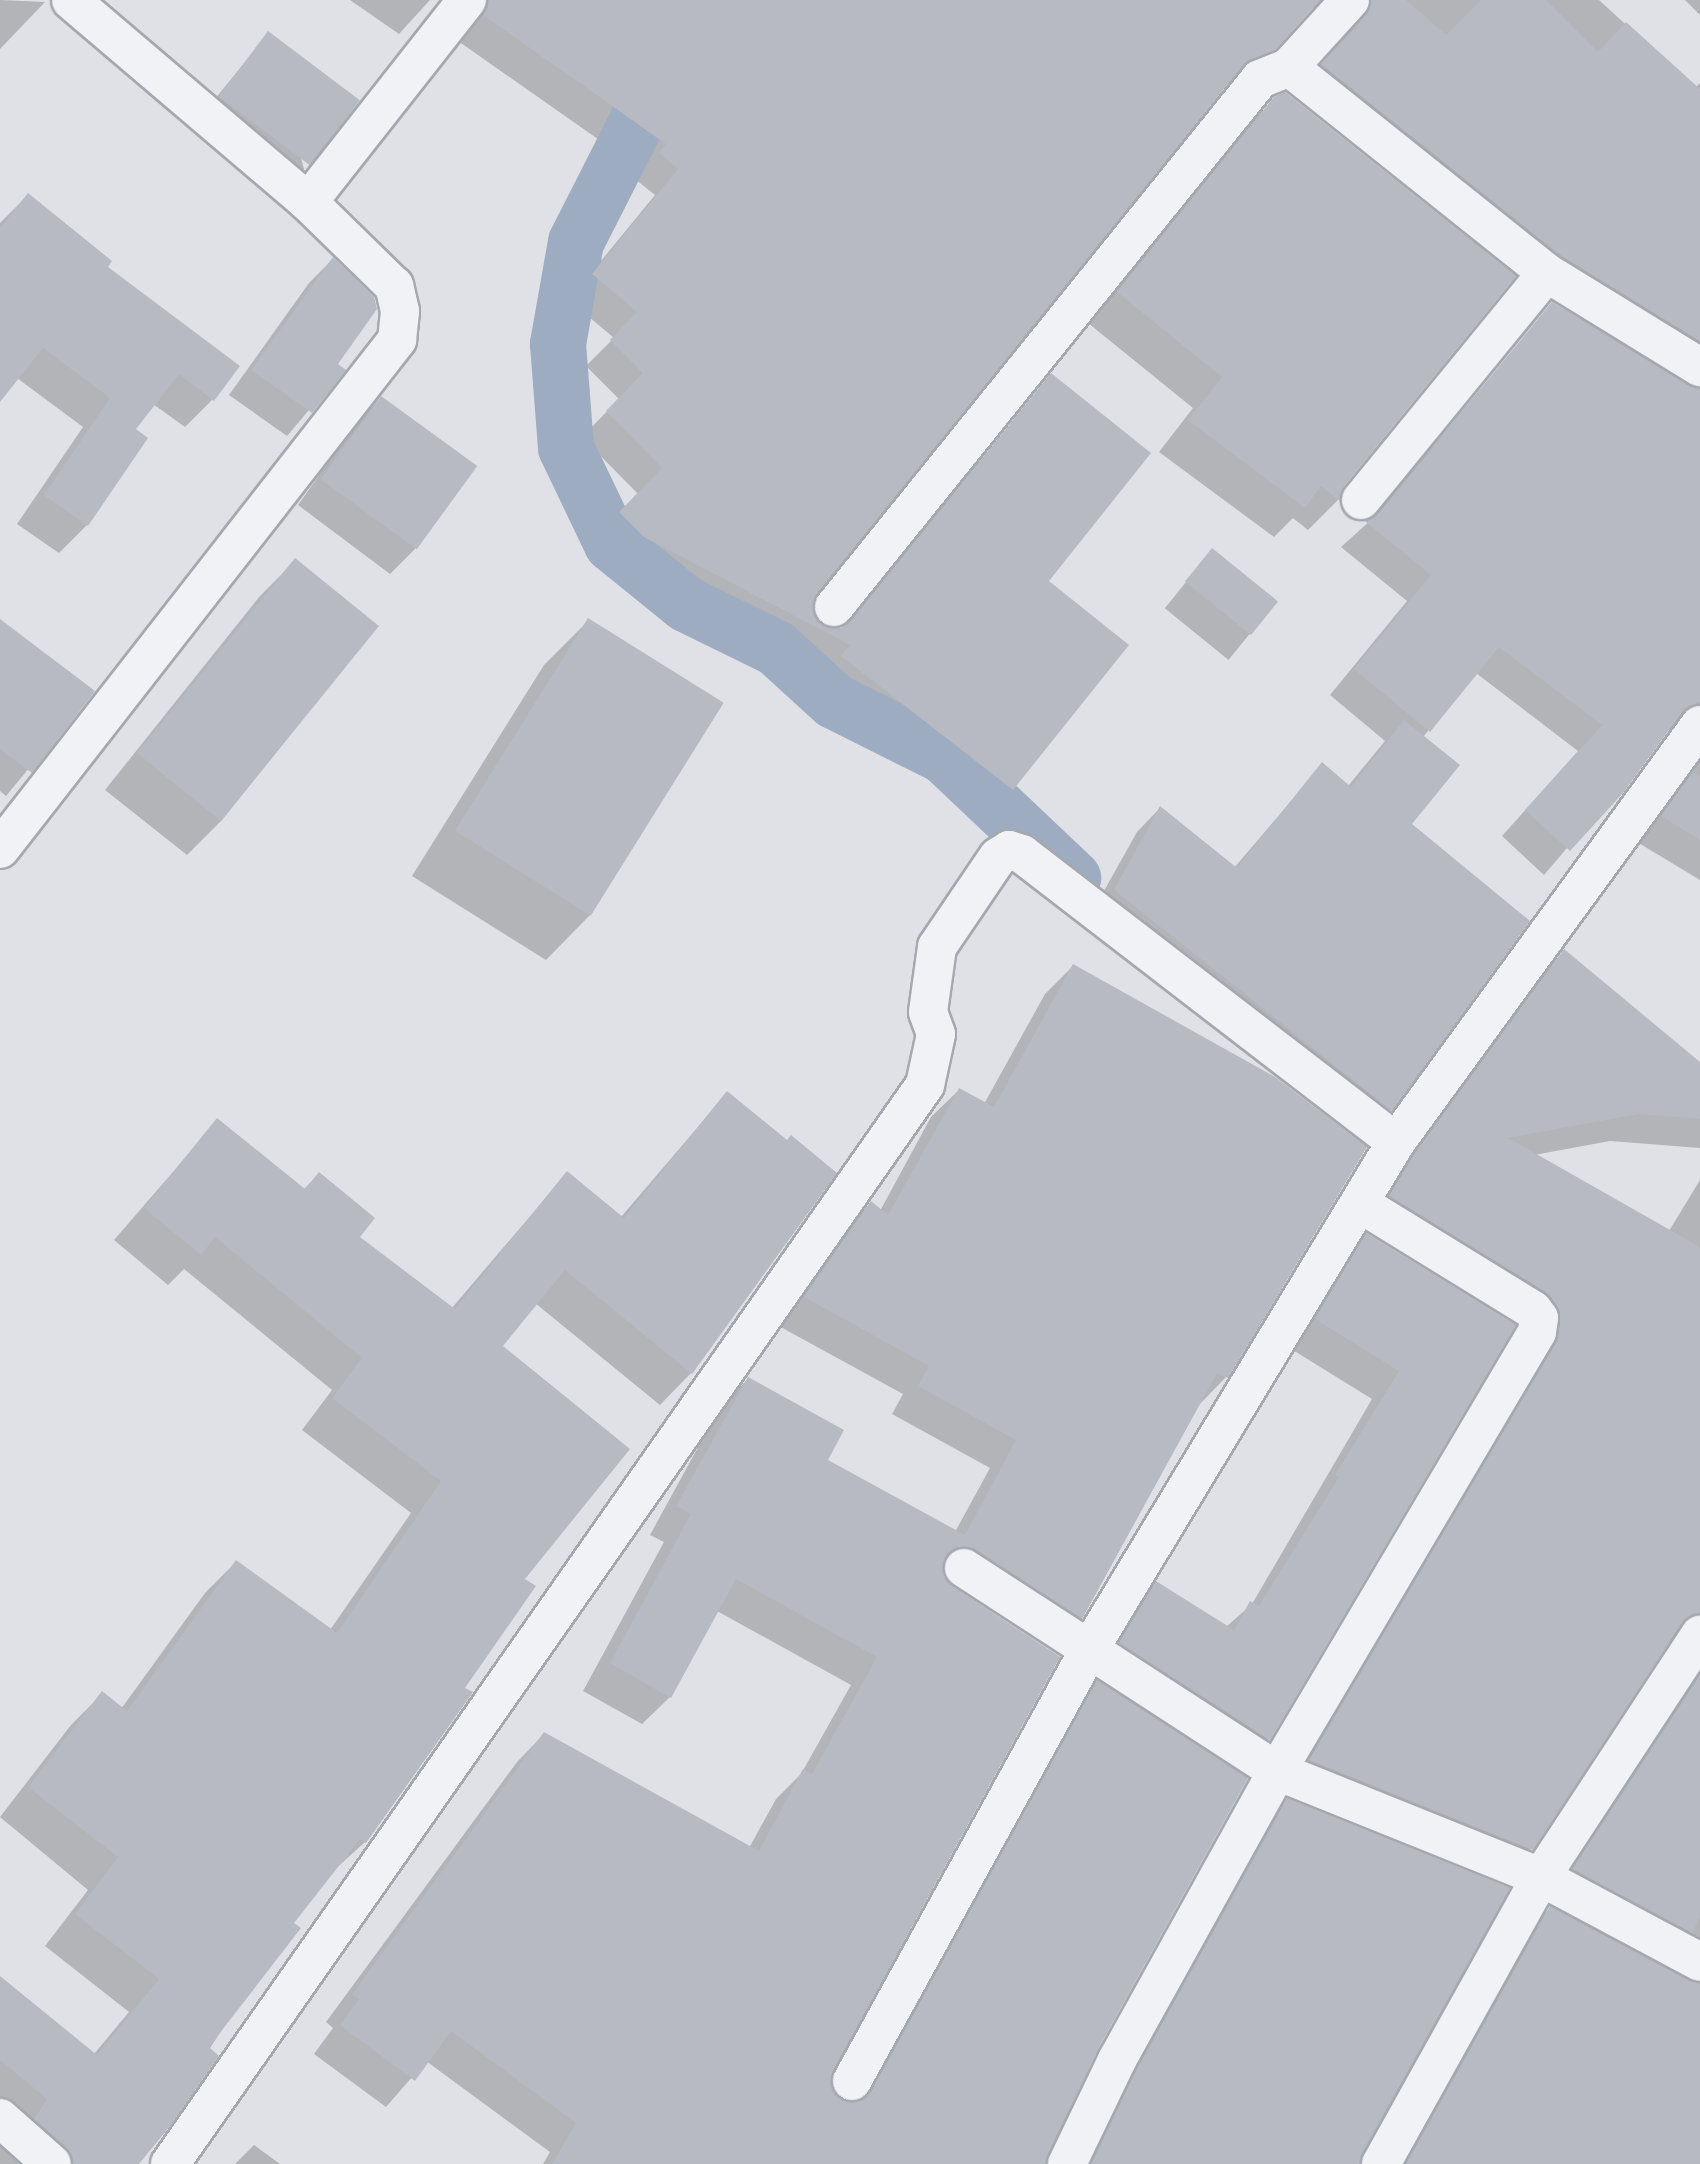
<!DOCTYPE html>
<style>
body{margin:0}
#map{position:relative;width:1700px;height:2164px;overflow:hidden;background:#dfe1e6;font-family:Lato,sans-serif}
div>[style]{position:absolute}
.shadow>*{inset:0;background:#0003;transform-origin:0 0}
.canal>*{height:56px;margin:-28px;padding:0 28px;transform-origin:28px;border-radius:28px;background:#9eacc2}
.building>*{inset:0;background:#b7bac2;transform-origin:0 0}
.roads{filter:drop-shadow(2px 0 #a5a8af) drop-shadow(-2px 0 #a5a8af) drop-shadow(0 2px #a5a8af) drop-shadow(0 -2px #a5a8af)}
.minor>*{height:38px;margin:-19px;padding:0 19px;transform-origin:19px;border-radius:19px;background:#f1f2f5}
span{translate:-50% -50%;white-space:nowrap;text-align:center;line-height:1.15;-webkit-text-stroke:7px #eef0f4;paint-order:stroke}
</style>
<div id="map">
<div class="shadow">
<i style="clip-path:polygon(0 0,45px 2px,0 49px)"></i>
<i style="clip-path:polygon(350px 0,430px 0,399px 34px)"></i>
<i style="clip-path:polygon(480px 0,1599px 0,1695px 88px,1700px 83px,1700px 880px,1637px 842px,1687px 732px,1668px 730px,1544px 875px,1502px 836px,1578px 751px,1476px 673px,1423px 737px,1410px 825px,1527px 922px,1390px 1110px,1366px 1134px,1091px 914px,1137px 832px,1160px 808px,1234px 868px,1322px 765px,1348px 786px,1385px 741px,1330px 695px,1407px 601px,1341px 547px,1371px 520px,1552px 304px,1694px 388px,1686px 373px,1297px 91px,1342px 41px,1347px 20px,1328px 3px,1310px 9px,1249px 74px,1224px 86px,811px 603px,820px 626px,841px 629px,1051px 375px,1046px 581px,1011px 788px,986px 814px,818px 682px,827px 671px,619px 562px,595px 539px,638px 494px,582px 437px,619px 399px,586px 366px,614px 338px,569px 300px,655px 195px,635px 179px,642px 170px,458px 41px)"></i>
<i style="clip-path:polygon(1685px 0,1700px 0,1700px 15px)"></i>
<i style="clip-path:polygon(268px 34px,304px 169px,280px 193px,196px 122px)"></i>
<i style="clip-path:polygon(1275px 99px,1343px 485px,1338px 500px,1308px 530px,1293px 518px,1274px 537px,1159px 452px,1193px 408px,1088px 323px,1243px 130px)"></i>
<i style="clip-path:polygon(28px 195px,105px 267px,213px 399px,185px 427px,153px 404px,134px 429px,87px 525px,59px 553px,17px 524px,83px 427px,17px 378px,0 399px,0 223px)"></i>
<i style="clip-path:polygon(333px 259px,336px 364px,343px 370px,287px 436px,229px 395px,309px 283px)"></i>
<i style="clip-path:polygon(381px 398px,474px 468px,414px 550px,390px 574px,298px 505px,357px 422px)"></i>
<i style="left:1212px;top:550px;width:82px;height:75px;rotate:39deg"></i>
<i style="clip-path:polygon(295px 561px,376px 627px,222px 820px,187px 855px,105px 790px,260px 596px)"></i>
<i style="clip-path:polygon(589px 620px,722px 704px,590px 915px,546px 960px,412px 876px,544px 665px)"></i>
<i style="clip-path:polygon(0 646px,93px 691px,6px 796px,0 791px)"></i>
<i style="clip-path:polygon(1564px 952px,1700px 1064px,1700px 1148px,1610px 1141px,1534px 1155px,1669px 1231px,1700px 1180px,1700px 2164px,1395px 2164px,1522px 1936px,1550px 1909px,1691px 1984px,1683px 1970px,1546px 1897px,1683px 1644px,1667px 1643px,1531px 1849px,1503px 1877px,1283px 1788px,1534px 1350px,1517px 1319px,1363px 1224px,1536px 979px)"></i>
<i style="clip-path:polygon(1073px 966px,1226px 1377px,1199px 1405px,1081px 1618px,1053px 1645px,944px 1574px,950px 1587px,1058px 1657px,828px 2081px,841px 2102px,855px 2102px,1070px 1710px,1097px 1683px,1096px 2050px,1046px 2154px,1046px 2164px,543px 2164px,550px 2152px,426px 2061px,386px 2107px,314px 2054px,333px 2028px,326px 2022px,517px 1762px,544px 1734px,749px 1848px,776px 1799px,801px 1774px,851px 1685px,717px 1611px,670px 1697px,642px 1724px,583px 1691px,664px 1542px,650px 1535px,720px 1407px,748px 1379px,826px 1461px,955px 1532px,990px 1468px,892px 1414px,903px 1394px,777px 1325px,843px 1231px,871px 1203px,880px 1211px,931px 1117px,959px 1090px,984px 1104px,1045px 994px)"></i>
<i style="clip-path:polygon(727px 1093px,787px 1142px,834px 1173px,691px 1373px,660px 1405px,535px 1303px,500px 1346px,523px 1579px,462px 1688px,365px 1842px,332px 1872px,291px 1923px,135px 2164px,0 2164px,0 1991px,94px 2054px,129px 2012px,45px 1946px,88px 1890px,0 1817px,71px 1725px,102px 1694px,121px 1709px,205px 1593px,236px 1562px,330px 1630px,411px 1513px,302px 1430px,332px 1390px,184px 1269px,168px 1285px,114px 1240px,218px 1120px,303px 1190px,319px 1174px,358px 1237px,451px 1309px,567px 1173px,621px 1217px)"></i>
<i style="clip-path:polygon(1367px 1235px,1513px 1326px,1268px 1739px,1241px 1767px,1093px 1671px,1129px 1611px,1156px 1583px,1226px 1627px,1252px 1604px,1372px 1399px,1288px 1347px,1339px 1263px)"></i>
<i style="clip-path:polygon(1287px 1801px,1360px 2164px,1078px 2164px,1259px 1828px)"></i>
<i style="clip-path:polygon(254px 2145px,280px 2164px,235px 2164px)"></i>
</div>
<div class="canal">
<i style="left:713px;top:0;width:137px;rotate:122.2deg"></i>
<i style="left:640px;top:116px;width:141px;rotate:116.9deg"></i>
<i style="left:576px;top:242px;width:104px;rotate:100deg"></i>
<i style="left:558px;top:344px;width:104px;rotate:85.6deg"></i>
<i style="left:566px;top:448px;width:106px;rotate:64.4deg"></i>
<i style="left:612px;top:544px;width:95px;rotate:39deg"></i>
<i style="left:686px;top:604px;width:100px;rotate:26.1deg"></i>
<i style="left:776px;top:648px;width:79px;rotate:42.4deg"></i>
<i style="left:834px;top:701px;width:123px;rotate:26.6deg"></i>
<i style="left:944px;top:756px;width:178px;rotate:43.4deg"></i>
</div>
<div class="building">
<i style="clip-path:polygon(488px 0,1320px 0,1276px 49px,1243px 65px,813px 603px,821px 624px,841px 628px,851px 621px,1051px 373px,1151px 453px,1049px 581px,1129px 645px,1013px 790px,841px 656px,850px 645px,644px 537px,619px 512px,662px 468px,606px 411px,643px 373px,610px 340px,637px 312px,592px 274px,678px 169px,659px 153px,666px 144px,483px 15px)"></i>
<i style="clip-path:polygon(1371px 0,1406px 0,1446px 35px,1481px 0,1546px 0,1598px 52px,1626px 22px,1700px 89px,1700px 341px,1560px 255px,1321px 64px,1366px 15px)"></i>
<i style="left:268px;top:31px;width:115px;height:82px;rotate:37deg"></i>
<i style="clip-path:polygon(1285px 92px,1516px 276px,1344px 486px,1340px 501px,1321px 486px,1305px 508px,1188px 420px,1222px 377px,1117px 292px,1274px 97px)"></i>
<i style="clip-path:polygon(28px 193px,112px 261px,108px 267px,240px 366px,214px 401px,179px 374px,136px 429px,148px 438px,88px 526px,44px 495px,110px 398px,43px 348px,0 402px,0 228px)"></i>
<i style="clip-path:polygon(333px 257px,374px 297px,377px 309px,338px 364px,346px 370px,312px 413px,251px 370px)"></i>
<i style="clip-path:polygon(1552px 302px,1700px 389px,1700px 701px,1682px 712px,1623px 793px,1570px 851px,1525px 810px,1602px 725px,1499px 647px,1430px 732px,1354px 669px,1431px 575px,1365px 521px,1378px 514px)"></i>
<i style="left:381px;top:396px;width:119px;height:103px;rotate:36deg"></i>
<i style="left:1212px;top:548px;width:85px;height:43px;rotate:39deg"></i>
<i style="left:295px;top:558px;width:108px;height:251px;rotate:39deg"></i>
<i style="left:588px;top:618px;width:160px;height:251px;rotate:32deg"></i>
<i style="clip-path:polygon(0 619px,95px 691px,32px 773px,0 749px)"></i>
<i style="clip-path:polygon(1404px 720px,1460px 765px,1412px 824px,1530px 921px,1392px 1111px,1114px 890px,1160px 806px,1237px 868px,1322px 762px,1351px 787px)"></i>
<i style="clip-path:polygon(1693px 772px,1700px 776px,1700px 840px,1661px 816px)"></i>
<i style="clip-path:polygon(1564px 949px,1700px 1062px,1700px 1119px,1639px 1114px,1508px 1138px,1700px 1247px,1700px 1613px,1682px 1623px,1533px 1850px,1309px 1760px,1559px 1336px,1560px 1312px,1545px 1292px,1389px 1196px,1414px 1154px)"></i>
<i style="clip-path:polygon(1073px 964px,1275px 1077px,1367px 1147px,1228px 1378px,1217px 1373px,1082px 1619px,975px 1549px,955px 1548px,945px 1557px,942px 1568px,952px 1586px,1060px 1657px,833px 2070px,834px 2093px,853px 2103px,871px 2092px,1097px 1680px,1248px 1778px,1098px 2049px,1045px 2164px,552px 2164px,576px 2123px,451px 2031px,415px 2081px,340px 2025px,359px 1999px,352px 1994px,544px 1732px,759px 1851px,803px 1769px,812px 1774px,877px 1657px,736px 1579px,671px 1698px,610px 1663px,691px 1514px,676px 1506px,748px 1377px,844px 1430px,828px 1460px,965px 1535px,1016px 1440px,918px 1386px,929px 1366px,804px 1297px,871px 1201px,888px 1215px,959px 1088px,994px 1107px)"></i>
<i style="clip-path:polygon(727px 1091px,787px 1140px,791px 1135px,837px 1173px,692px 1374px,565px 1270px,503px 1346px,630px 1449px,525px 1579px,536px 1586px,465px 1688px,473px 1692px,366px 1843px,360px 1839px,294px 1923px,301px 1928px,209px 2047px,219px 2056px,170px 2126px,139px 2164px,73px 2164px,66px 2148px,34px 2119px,47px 2099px,0 2060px,0 1976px,97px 2055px,159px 1979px,75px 1914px,118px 1857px,28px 1787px,102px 1691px,127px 1711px,236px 1560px,337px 1633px,441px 1481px,332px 1398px,362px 1358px,215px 1237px,201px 1255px,144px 1208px,217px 1118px,305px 1189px,319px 1172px,375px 1218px,360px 1237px,455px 1309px,567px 1171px,624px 1218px)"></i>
<i style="clip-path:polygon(1366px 1233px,1516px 1325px,1270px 1740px,1119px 1643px,1156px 1581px,1234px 1630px,1250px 1601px,1259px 1606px,1339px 1477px,1335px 1475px,1399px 1371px,1315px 1319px)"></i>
<i style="clip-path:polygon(1700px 1675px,1700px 1917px,1692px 1933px,1572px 1869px)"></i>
<i style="clip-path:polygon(1287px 1798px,1510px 1888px,1359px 2164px,1091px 2164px,1136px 2070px)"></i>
<i style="clip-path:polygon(1550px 1906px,1700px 1984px,1700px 2164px,1406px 2164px)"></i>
</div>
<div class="roads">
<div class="minor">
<i style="left:1350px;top:0;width:91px;rotate:132.3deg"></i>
<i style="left:1289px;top:67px;width:330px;rotate:38.6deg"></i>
<i style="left:1547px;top:273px;width:180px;rotate:31.6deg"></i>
<i style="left:308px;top:202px;width:257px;rotate:-51.8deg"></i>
<i style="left:1361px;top:500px;width:293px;rotate:-50.7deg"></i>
<i style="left:834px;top:607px;width:678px;rotate:-51.1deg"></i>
<i style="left:1260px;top:79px;width:31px;rotate:-22deg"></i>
<i style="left:0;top:849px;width:646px;rotate:-52.05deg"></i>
<i style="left:397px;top:340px;width:29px;rotate:-84deg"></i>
<i style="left:400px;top:311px;width:26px;rotate:-103deg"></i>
<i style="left:394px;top:286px;width:120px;rotate:-135.7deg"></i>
<i style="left:308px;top:202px;width:311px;rotate:-139.6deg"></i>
<i style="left:964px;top:1568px;width:373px;rotate:33deg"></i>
<i style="left:1277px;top:1771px;width:284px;rotate:21.9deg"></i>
<i style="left:1541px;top:1877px;width:180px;rotate:28.1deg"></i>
<i style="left:852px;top:2081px;width:492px;rotate:-61.2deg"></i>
<i style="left:1089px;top:1650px;width:594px;rotate:-58.85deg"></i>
<i style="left:1396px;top:1142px;width:516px;rotate:-53.91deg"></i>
<i style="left:0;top:2118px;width:69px;rotate:41.5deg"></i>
<i style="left:170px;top:2164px;width:1317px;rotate:-55.02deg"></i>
<i style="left:925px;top:1085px;width:52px;rotate:-77.8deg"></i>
<i style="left:936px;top:1034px;width:23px;rotate:-110deg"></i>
<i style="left:928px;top:1012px;width:66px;rotate:-82.1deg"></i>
<i style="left:937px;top:947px;width:109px;rotate:-55.9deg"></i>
<i style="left:998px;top:857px;width:13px;rotate:-32deg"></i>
<i style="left:1009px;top:850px;width:14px;rotate:17deg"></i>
<i style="left:1022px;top:854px;width:472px;rotate:37.6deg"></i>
<i style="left:1067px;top:2164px;width:115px;rotate:-64.3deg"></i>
<i style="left:1117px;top:2060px;width:330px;rotate:-61deg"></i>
<i style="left:1277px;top:1771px;width:510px;rotate:-59.36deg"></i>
<i style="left:1537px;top:1332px;width:14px;rotate:-82deg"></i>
<i style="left:1539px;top:1318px;width:10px;rotate:-127deg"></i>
<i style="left:1533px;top:1310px;width:204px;rotate:-148.4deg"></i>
<i style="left:1381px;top:2164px;width:329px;rotate:-60.9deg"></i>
<i style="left:1541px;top:1877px;width:290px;rotate:-56.7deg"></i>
</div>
</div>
</div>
